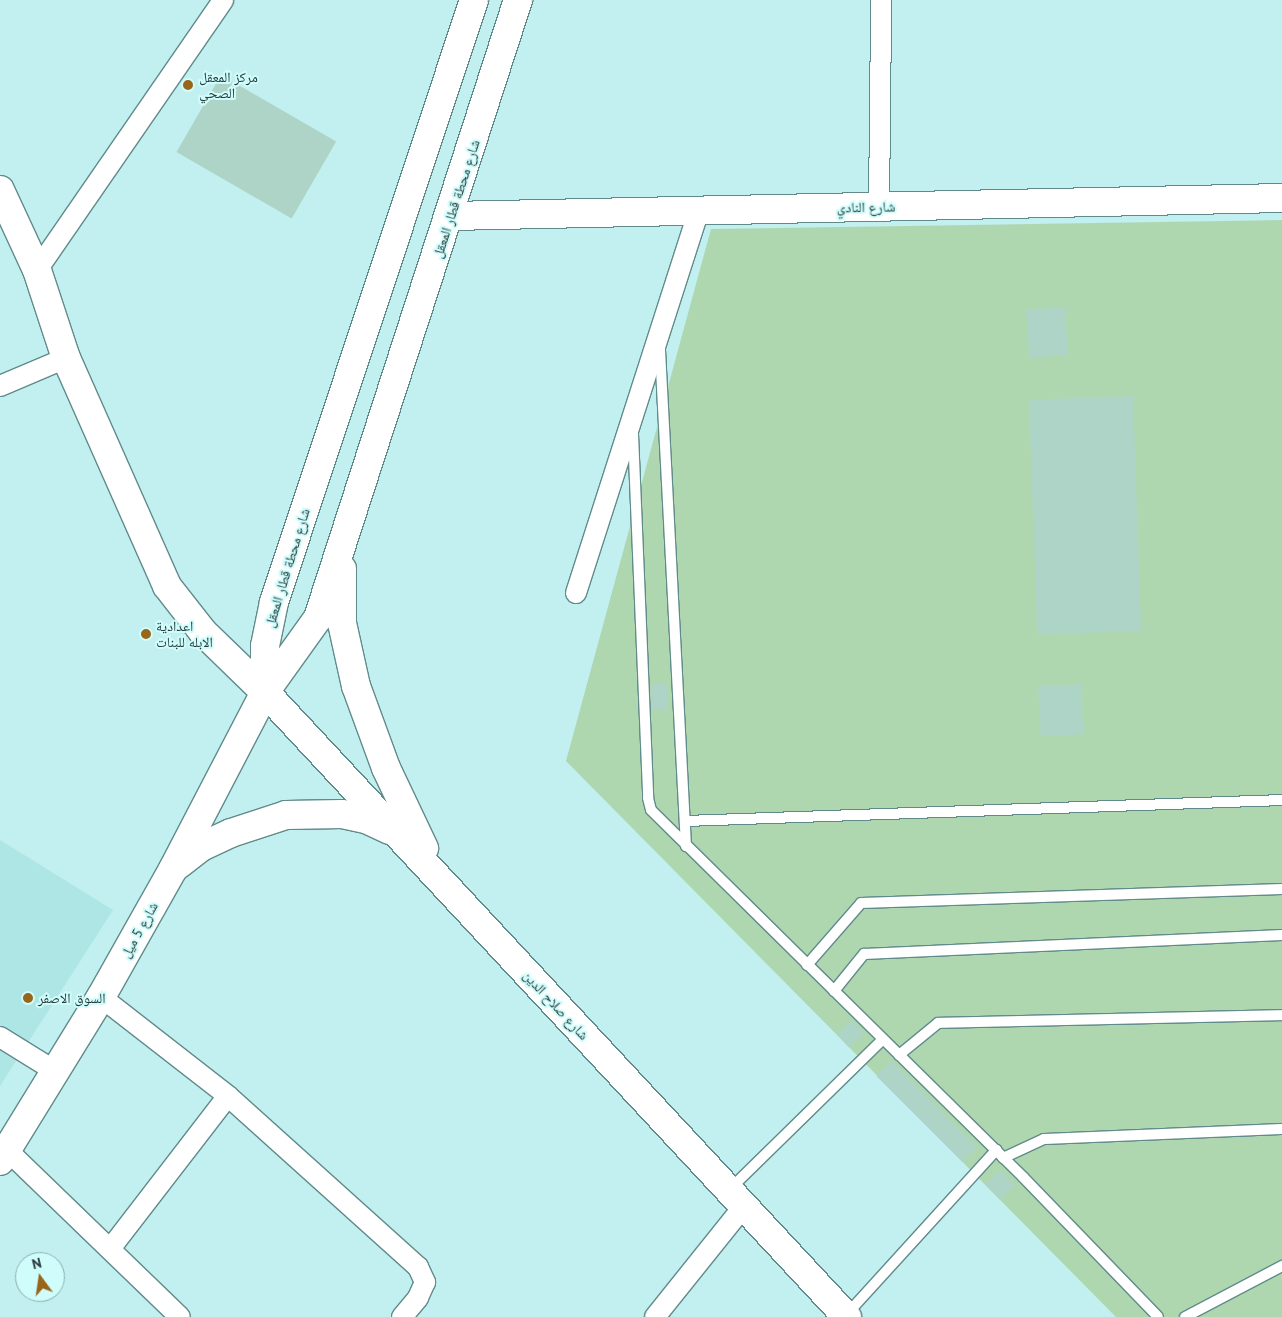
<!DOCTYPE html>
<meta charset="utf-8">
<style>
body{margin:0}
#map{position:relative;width:1282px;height:1317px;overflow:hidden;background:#c2efef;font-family:"PT Sans","Noto Naskh Arabic",sans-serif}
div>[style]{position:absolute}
.built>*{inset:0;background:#aee5e5}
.green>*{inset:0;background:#aed7b0}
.building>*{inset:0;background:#add4c6;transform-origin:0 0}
.roads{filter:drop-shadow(1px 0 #618b8b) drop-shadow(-1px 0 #618b8b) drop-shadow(0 1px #618b8b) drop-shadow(0 -1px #618b8b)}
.lane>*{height:10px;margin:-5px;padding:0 5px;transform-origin:5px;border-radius:5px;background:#fff}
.street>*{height:20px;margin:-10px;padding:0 10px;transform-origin:10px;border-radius:10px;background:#fff}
.secondary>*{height:28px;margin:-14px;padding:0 14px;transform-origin:14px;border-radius:14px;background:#fff}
.primary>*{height:28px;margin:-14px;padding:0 14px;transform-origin:14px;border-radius:14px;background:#fff}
.dots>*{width:14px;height:14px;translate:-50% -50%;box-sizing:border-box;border:2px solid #cffdfc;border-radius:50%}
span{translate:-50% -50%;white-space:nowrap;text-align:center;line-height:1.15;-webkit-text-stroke:4px #cffdfc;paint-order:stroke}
.poi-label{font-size:14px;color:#273939}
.left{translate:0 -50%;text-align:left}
.street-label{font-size:14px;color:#273939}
.north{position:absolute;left:15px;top:1252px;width:50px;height:50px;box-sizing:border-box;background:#cffdfc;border:1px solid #8cafae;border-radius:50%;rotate:346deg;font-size:14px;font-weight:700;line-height:20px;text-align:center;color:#273939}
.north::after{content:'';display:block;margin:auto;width:18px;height:22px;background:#986519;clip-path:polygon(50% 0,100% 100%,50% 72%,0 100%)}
</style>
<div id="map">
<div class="built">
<i style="clip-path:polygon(0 840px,113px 910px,0 1086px)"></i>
</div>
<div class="green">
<i style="clip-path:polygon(1282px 220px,1282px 1317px,1116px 1317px,566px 761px,711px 229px)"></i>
</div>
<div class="building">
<i style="left:221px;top:75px;width:133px;height:89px;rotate:30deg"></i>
<i style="left:1065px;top:307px;width:48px;height:39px;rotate:86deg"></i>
<i style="left:1133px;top:396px;width:235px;height:104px;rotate:88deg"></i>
<i style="left:652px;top:684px;width:15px;height:25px"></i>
<i style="left:1081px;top:684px;width:50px;height:43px;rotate:87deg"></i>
<i style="left:852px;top:1020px;width:18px;height:21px;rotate:47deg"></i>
<i style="left:891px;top:1061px;width:122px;height:21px;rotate:45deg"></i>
<i style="left:1000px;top:1170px;width:21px;height:21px;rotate:45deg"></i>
</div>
<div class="roads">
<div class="lane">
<i style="left:660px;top:350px;width:497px;rotate:87deg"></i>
<i style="left:633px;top:434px;width:364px;rotate:87.6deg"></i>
<i style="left:648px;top:798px;width:12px;rotate:76deg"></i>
<i style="left:651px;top:810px;width:523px;rotate:44.61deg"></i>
<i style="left:1023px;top:1177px;width:194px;rotate:46deg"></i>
<i style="left:685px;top:821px;width:597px;rotate:-2.01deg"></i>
<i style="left:807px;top:965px;width:82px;rotate:-48.9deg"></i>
<i style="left:861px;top:903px;width:421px;rotate:-1.9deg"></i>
<i style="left:834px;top:991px;width:48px;rotate:-51deg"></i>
<i style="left:864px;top:954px;width:418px;rotate:-2.6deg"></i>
<i style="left:899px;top:1055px;width:50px;rotate:-39.4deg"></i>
<i style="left:938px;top:1023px;width:344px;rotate:-1.3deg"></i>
<i style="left:1003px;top:1158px;width:45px;rotate:-24.9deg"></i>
<i style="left:1044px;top:1139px;width:238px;rotate:-2.4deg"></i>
<i style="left:730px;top:1189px;width:214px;rotate:-44.4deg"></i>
<i style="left:847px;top:1314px;width:222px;rotate:-47.7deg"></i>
<i style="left:1185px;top:1317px;width:110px;rotate:-27.7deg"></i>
</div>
<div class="street">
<i style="left:879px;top:207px;width:207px;rotate:-89.4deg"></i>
<i style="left:37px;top:270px;width:328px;rotate:-55.4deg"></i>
<i style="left:0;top:386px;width:72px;rotate:-23deg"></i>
<i style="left:576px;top:593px;width:401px;rotate:-72.2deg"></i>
<i style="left:101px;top:997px;width:161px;rotate:37.9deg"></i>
<i style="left:228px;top:1096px;width:256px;rotate:42deg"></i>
<i style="left:418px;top:1267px;width:17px;rotate:65deg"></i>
<i style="left:425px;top:1282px;width:17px;rotate:114deg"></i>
<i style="left:418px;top:1298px;width:25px;rotate:130deg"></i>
<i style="left:0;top:1037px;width:65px;rotate:31.7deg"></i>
<i style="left:7px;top:1150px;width:240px;rotate:44deg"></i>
<i style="left:110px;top:1249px;width:193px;rotate:-52.4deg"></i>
<i style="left:655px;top:1317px;width:142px;rotate:-51.3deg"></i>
</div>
<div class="secondary">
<i style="left:0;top:190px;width:88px;rotate:65.2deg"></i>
<i style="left:37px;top:270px;width:93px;rotate:71.8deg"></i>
<i style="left:66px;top:358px;width:249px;rotate:66.1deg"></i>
<i style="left:167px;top:586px;width:58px;rotate:52deg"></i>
<i style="left:203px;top:632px;width:86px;rotate:44.1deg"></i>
<i style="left:451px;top:216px;width:831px;rotate:-1.24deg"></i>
</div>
<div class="primary">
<i style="left:342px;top:569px;width:54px;rotate:90deg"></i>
<i style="left:342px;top:623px;width:65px;rotate:77.5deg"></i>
<i style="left:356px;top:686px;width:87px;rotate:69.9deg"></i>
<i style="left:386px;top:768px;width:89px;rotate:64.6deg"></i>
<i style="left:265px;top:692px;width:854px;rotate:47.04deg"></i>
<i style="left:265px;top:692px;width:46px;rotate:-90deg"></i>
<i style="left:265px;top:646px;width:45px;rotate:-78.4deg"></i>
<i style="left:274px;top:602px;width:634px;rotate:-71.62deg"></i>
<i style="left:178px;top:865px;width:29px;rotate:-38deg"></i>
<i style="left:201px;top:847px;width:33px;rotate:-25deg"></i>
<i style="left:231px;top:833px;width:58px;rotate:-18.1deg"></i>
<i style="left:286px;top:815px;width:56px;rotate:-1deg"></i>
<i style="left:342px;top:814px;width:25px;rotate:12deg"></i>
<i style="left:366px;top:819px;width:26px;rotate:25deg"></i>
<i style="left:0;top:1161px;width:193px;rotate:-58.4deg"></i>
<i style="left:101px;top:997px;width:147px;rotate:-60.6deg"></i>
<i style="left:173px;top:869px;width:199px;rotate:-62.5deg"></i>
<i style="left:265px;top:692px;width:91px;rotate:-54.4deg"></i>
<i style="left:318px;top:618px;width:650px;rotate:-72.07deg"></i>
</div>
</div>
<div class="dots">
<i style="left:188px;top:85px;background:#986519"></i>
<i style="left:146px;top:634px;background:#986519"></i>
<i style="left:28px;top:998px;background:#986519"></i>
</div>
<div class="poi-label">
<span class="left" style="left:199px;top:85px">مركز المعقل<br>الصحي</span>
<span class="left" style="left:156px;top:634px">اعدادية<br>الابله للبنات</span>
<span class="left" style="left:38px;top:998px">السوق الاصفر</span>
</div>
<div class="street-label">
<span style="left:456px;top:199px;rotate:-72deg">شارع محطة قطار المعقل</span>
<span style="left:866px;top:207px;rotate:-1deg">شارع النادي</span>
<span style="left:287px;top:568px;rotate:-73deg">شارع محطة قطار المعقل</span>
<span style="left:139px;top:930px;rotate:-61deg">شارع 5 ميل</span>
<span style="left:556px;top:1005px;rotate:47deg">شارع صلاح الدين</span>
</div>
<div class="north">N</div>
</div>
